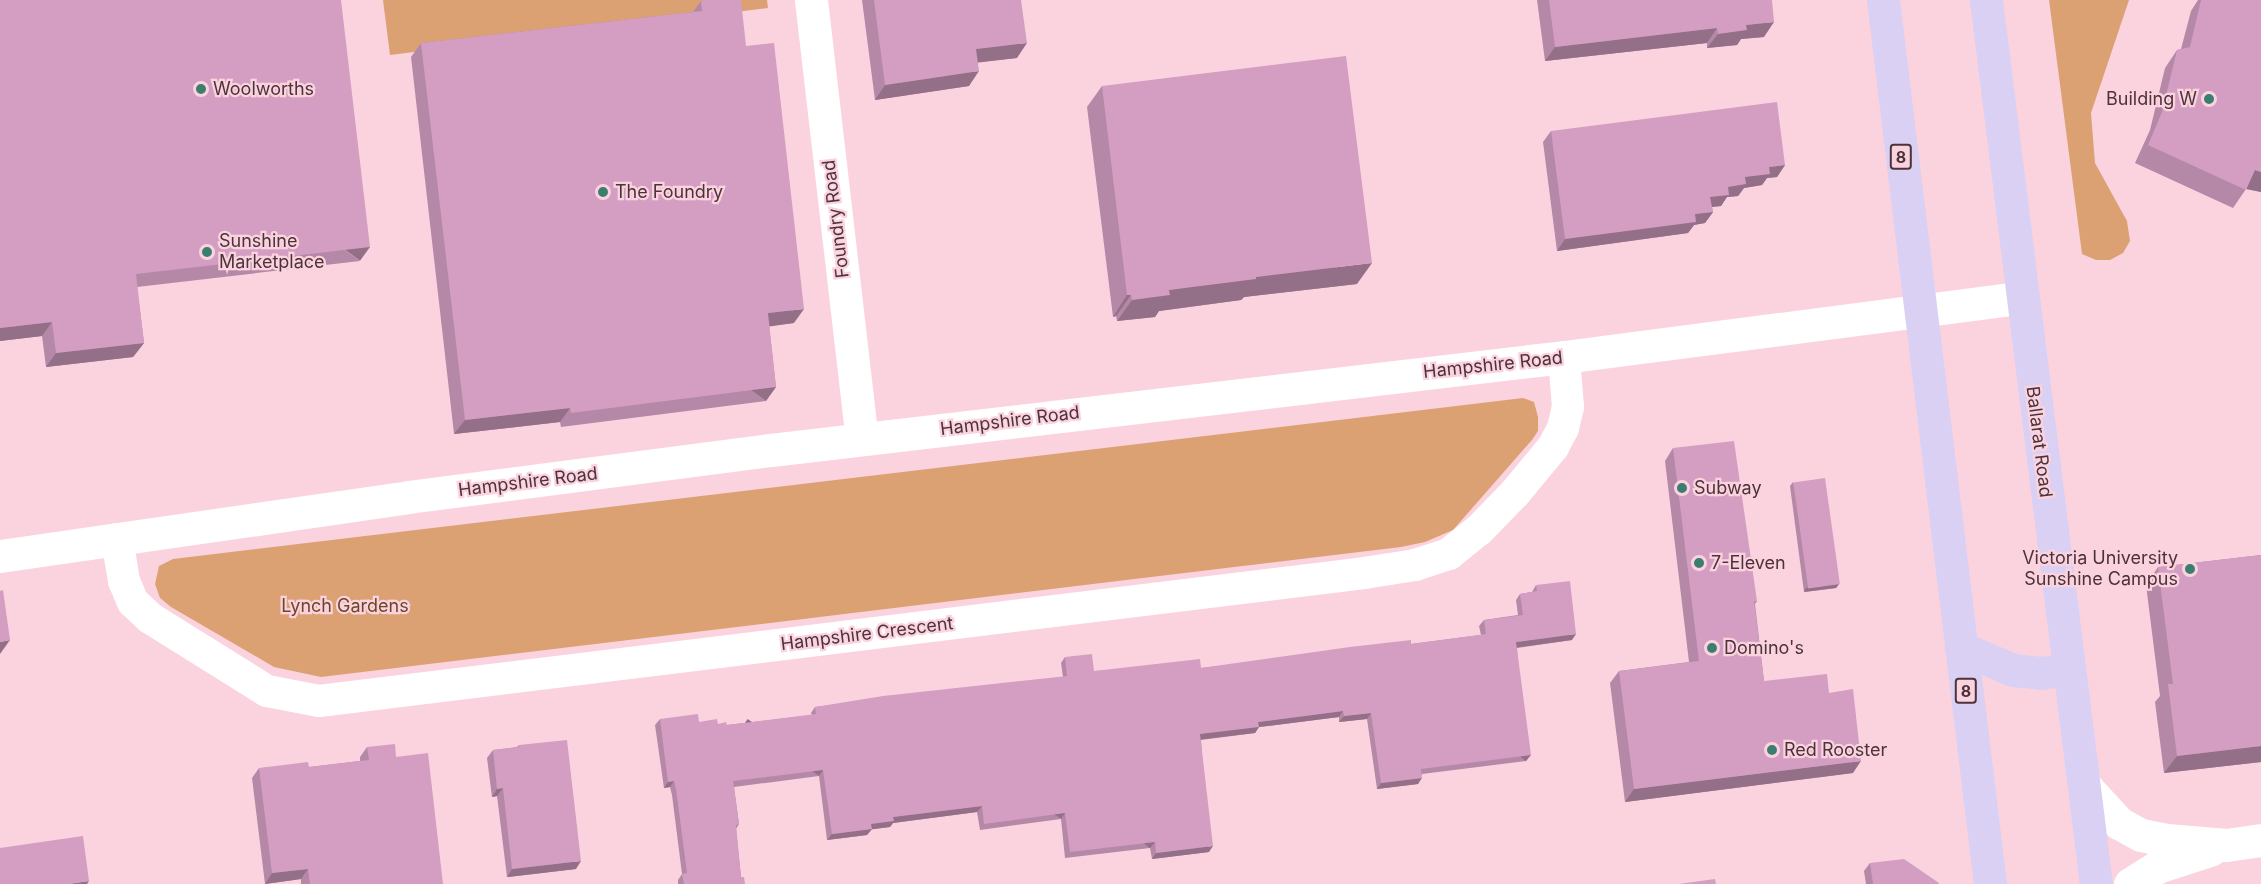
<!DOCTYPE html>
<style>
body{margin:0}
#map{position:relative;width:2261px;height:884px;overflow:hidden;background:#fbd3df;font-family:Inter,sans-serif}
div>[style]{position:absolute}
.green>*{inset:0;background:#dca173}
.minor>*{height:32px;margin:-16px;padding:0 16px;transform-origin:16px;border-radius:16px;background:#fff}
.tertiary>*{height:33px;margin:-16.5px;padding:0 16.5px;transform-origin:16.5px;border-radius:16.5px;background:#fff}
.trunk>*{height:33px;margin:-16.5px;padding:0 16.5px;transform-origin:16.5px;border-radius:16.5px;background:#dad0f3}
.wall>*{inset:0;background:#b588a7}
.shaded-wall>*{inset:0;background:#946f88;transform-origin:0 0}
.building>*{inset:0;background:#d39ec2;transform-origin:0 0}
.dots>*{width:16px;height:16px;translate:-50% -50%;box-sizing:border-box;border:3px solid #fbd3df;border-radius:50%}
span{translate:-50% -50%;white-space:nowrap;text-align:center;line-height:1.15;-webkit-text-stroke:4.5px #fbd3df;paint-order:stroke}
.shield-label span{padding:2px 4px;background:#fbd3df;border:2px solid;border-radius:4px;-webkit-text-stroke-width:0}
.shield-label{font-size:16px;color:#4c323a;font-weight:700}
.poi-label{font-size:18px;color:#4c323a}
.left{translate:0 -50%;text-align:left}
.right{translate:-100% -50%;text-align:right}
.street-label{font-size:18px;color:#4c323a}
.park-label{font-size:18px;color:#6d4626}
</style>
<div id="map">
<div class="green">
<i style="clip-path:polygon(383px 0,767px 0,768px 8px,390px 55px)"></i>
<i style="clip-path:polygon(2049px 0,2129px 0,2091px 113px,2095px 163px,2127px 221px,2130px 241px,2123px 253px,2110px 260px,2096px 260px,2082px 254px)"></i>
<i style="clip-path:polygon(1523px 398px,1534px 402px,1538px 417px,1538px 431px,1532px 440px,1453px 530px,1425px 542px,1401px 547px,321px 677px,274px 667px,171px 607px,160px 598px,155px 584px,159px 566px,173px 559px)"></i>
</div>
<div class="minor">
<i style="left:117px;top:539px;width:43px;rotate:80.5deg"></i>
<i style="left:124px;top:581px;width:23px;rotate:67deg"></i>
<i style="left:133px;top:602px;width:23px;rotate:43deg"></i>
<i style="left:150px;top:618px;width:138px;rotate:32deg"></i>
<i style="left:267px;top:691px;width:53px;rotate:10.9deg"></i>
<i style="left:319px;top:701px;width:1053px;rotate:-6.98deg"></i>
<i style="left:1364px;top:573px;width:52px;rotate:-8.9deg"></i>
<i style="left:1415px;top:565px;width:36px;rotate:-18deg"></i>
<i style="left:1449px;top:554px;width:38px;rotate:-39deg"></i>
<i style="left:1479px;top:530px;width:52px;rotate:-45.8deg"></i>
<i style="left:1515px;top:493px;width:60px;rotate:-50.4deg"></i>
<i style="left:1553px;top:447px;width:21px;rotate:-62deg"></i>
<i style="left:1563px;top:428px;width:22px;rotate:-77deg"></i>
<i style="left:1568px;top:407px;width:50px;rotate:-94.6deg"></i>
</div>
<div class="tertiary">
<i style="left:811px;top:0;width:442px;rotate:83.4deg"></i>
<i style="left:0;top:556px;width:412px;rotate:-8.2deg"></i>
<i style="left:408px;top:497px;width:366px;rotate:-7.4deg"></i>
<i style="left:771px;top:450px;width:798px;rotate:-6.69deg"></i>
<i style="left:1564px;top:357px;width:461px;rotate:-7.4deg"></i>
<i style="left:2084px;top:785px;width:52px;rotate:47.4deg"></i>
<i style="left:2119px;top:823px;width:25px;rotate:29deg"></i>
<i style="left:2141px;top:835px;width:26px;rotate:11deg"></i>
<i style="left:2167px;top:840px;width:59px;rotate:4.8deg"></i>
<i style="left:2226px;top:845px;width:35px;rotate:-8deg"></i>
<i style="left:2130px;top:884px;width:32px;rotate:-32deg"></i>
<i style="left:2157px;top:867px;width:56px;rotate:-17.8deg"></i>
</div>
<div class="trunk">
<i style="left:1883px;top:0;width:890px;rotate:83.1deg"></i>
<i style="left:1986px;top:0;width:891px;rotate:82.91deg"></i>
<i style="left:1961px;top:648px;width:56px;rotate:22.9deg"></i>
<i style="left:2013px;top:670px;width:28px;rotate:6deg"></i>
<i style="left:2041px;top:673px;width:27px;rotate:-8deg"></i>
</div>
<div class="wall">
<i style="clip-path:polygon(0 0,360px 261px,137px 287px,144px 343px,133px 357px,46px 367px,42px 336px,0 341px)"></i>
<i style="clip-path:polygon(862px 0,1021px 0,1017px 58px,978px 62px,969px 86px,875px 100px)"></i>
<i style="clip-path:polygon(1537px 0,1772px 0,1764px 37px,1741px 39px,1737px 45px,1707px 48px,1707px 43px,1545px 61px)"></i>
<i style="clip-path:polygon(2198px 0,2261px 0,2261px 192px,2246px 189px,2233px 208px,2135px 163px,2150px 130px,2165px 68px,2177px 50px,2181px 49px,2191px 11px)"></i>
<i style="clip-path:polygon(701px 1px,746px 46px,794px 323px,769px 326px,776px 387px,766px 401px,561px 427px,560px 422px,454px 434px,411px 57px,421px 43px,693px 12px)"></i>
<i style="clip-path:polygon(1102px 86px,1357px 284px,1244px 297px,1241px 300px,1159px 311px,1155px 317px,1117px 321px,1116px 316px,1113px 317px,1087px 107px)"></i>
<i style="clip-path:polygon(1551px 131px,1785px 165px,1777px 177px,1767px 178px,1762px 185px,1744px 188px,1738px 196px,1727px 197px,1721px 206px,1712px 207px,1713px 212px,1705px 223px,1694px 225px,1688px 233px,1557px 251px,1543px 142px)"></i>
<i style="clip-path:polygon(1673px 448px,1757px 601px,1755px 604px,1764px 681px,1829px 693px,1853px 773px,1625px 802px,1610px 683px,1619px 671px,1689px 662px,1665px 461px)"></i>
<i style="clip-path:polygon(1793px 482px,1839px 584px,1836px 588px,1804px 592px,1790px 486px)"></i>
<i style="clip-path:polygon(2261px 555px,2261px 762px,2164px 773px,2155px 702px,2160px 696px,2146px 585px,2158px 567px)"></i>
<i style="clip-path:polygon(1536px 585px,1572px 640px,1517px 648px,1526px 761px,1422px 774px,1418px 784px,1377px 789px,1367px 719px,1339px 722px,1339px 717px,1259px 727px,1255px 733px,1201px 740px,1209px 852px,1152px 859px,1150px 848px,1065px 858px,1061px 819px,980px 830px,977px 812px,893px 823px,890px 827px,872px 829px,867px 835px,827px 840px,819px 776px,734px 787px,739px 824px,736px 829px,741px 877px,745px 884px,678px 884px,678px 880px,682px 874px,672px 795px,670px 787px,664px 788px,655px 725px,660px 719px,699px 722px,727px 725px,812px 715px,811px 713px,815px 707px,1063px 677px,1061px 663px,1065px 657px,1094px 671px,1201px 668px,1411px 644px,1481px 635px,1479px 626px,1484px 620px,1518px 615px,1516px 600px,1520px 594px,1532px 592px)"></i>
<i style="clip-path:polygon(519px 745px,576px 869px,507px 877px,497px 796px,492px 797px,487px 758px,493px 750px,517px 747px)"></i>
<i style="clip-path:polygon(367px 747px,396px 757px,443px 884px,301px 884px,301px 879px,265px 884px,252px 778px,259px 768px,309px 767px,360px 761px,360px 757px)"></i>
<i style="clip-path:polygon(1870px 863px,1939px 884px,1866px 884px,1864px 871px)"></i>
</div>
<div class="shaded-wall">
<i style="clip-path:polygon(1774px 22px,1764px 37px,1741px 39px,1737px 45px,1707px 48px,1718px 34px,1746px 25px)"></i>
<i style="clip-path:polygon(1717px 28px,1707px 43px,1545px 61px,1555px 47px)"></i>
<i style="clip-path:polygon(1027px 43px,1017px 58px,966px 64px,976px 49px)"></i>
<i style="clip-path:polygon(979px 71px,969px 86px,875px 100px,885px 85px)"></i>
<i style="clip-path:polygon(1785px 165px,1777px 177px,1767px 178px,1762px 185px,1744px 188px,1738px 196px,1727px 197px,1721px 206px,1702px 208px,1710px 197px,1745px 177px,1769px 167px)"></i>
<i style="clip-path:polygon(2255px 170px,2261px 172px,2261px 192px,2242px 188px)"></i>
<i style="clip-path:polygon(1713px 212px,1705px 223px,1694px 225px,1688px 233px,1557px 251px,1565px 239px,1695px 214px)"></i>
<i style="left:370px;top:247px;width:17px;height:236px;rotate:126deg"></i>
<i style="clip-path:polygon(1372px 263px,1357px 284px,1244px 297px,1241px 300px,1159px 311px,1155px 317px,1117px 321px,1132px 300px,1169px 290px,1256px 277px)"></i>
<i style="clip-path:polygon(1127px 295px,1131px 295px,1116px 316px,1113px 317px)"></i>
<i style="clip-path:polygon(804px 309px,794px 323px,758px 328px,768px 313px)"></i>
<i style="clip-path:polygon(52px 322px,42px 336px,0 341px,0 328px)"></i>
<i style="clip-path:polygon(144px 343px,133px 357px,46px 367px,56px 353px)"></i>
<i style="left:776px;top:387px;width:17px;height:207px;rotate:126deg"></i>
<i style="clip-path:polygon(570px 408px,560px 422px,454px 434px,465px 420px)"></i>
<i style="clip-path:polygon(1839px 584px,1836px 588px,1804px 592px,1806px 588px)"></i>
<i style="clip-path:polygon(1576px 634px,1572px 640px,1512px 648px,1516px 642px)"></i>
<i style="clip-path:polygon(10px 640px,0 654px,0 642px)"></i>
<i style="clip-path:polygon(1343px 711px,1339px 717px,1259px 727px,1255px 733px,1196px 740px,1200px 734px,1258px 722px)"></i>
<i style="clip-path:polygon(1371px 713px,1367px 719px,1339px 722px,1344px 716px)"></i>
<i style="clip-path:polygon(2261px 746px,2261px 762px,2164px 773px,2177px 756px)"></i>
<i style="left:1531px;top:755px;width:8px;height:111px;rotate:130deg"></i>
<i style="clip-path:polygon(1861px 761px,1853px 773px,1625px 802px,1634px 789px)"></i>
<i style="left:823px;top:770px;width:7px;height:91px;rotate:124deg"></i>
<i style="clip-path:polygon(1422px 778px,1418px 784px,1377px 789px,1381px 783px)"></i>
<i style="clip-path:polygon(674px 781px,670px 787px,664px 788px,668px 782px)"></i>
<i style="clip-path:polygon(503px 788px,497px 796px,492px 797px,497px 789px)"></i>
<i style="clip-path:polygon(982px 806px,977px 812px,893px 823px,890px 827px,867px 830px,871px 824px,893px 817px)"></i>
<i style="left:1065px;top:813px;width:7px;height:82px;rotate:124deg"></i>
<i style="clip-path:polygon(872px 829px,867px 835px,827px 840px,832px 834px)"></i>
<i style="left:1155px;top:842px;width:8px;height:86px;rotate:130deg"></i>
<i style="clip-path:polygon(1213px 846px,1209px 852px,1152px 859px,1156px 853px)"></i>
<i style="clip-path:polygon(581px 861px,576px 869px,507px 877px,512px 869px)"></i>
<i style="clip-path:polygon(308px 869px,301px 879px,265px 884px,272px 873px)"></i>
<i style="clip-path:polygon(89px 881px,87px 884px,68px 884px)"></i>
</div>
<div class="building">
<i style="clip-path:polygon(0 0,341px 0,370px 247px,136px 274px,144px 343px,56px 353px,52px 322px,0 328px)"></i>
<i style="clip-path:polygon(707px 0,741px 0,746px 46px,774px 43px,804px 309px,768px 313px,776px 387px,571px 413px,570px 408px,465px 420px,421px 43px,702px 11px,701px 1px)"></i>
<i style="clip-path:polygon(874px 0,1021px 0,1027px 43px,976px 49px,979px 71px,885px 85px)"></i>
<i style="clip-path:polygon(1549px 0,1772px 0,1774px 22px,1746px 25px,1747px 30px,1718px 34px,1717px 28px,1555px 47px)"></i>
<i style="clip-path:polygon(2201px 0,2261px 0,2261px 172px,2255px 170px,2246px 190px,2148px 145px,2162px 112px,2177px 50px,2190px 47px)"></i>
<i style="clip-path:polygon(1346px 56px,1372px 263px,1256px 277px,1256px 279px,1169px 290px,1170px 295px,1132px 300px,1131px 295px,1127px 295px,1102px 86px)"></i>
<i style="clip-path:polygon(1777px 102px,1785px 165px,1769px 167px,1770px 174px,1745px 177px,1746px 184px,1728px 187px,1729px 195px,1710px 197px,1713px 212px,1695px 214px,1696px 222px,1565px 239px,1551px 131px)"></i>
<i style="clip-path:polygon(1734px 441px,1757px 601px,1754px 601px,1764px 681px,1827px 674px,1829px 693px,1853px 689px,1861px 761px,1634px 789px,1619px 671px,1699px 661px,1673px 448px)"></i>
<i style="left:1825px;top:478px;width:107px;height:32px;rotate:82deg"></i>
<i style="clip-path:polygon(2261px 555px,2261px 746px,2177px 756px,2168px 684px,2173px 684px,2158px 567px)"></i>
<i style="clip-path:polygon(1570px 581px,1576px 634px,1516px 642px,1531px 755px,1421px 769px,1422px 778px,1381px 783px,1371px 713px,1344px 716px,1343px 711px,1258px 722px,1259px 727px,1200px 734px,1213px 846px,1156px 853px,1155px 842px,1070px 852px,1065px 813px,984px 824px,982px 806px,893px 817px,894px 821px,871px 824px,872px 829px,832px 834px,823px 770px,733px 781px,739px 824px,736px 825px,741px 877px,744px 877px,745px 884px,684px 884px,682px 874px,687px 873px,676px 789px,674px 781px,668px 782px,660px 719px,698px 714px,699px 722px,717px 719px,718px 724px,726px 722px,727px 725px,816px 714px,815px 707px,883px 696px,1067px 676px,1065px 657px,1092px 654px,1094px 671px,1200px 659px,1201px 668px,1350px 647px,1411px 640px,1411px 644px,1486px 634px,1484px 620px,1523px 615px,1520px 594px,1537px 591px,1536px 585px)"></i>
<i style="clip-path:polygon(3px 590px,10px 640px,0 642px,0 591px)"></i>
<i style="clip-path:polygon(567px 740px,581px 861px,512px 869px,503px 788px,497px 789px,493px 750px,519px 747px,519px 745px)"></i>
<i style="clip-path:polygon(395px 744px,396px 757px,428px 753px,443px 884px,310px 884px,308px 869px,272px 873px,259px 768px,308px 762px,309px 767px,369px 760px,367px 747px)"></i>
<i style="clip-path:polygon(83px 836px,89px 881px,68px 884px,0 884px,0 848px)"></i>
<i style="clip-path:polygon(1904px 859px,1939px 883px,1939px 884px,1873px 884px,1870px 863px)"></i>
<i style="clip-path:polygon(1715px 879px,1716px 884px,1679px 884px)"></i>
</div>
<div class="dots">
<i style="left:201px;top:89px;background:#3b7e70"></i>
<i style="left:2209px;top:99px;background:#3b7e70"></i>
<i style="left:603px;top:192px;background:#3b7e70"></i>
<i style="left:207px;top:252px;background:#3b7e70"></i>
<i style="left:1682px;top:488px;background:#3b7e70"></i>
<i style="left:1699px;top:563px;background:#3b7e70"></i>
<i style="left:2190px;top:569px;background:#3b7e70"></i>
<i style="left:1712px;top:648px;background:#3b7e70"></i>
<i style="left:1772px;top:750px;background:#3b7e70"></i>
</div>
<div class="shield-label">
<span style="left:1901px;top:157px">8</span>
<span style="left:1966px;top:691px">8</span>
</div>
<div class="poi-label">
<span class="left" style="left:213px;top:89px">Woolworths</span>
<span class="right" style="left:2197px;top:99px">Building W</span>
<span class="left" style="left:615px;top:192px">The Foundry</span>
<span class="left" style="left:219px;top:252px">Sunshine<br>Marketplace</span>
<span class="left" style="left:1694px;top:488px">Subway</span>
<span class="right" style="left:2178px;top:569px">Victoria University<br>Sunshine Campus</span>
<span class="left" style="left:1711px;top:563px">7-Eleven</span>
<span class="left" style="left:1724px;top:648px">Domino's</span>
<span class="left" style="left:1784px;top:750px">Red Rooster</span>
</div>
<div class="street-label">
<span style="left:836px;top:219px;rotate:-97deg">Foundry Road</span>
<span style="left:1493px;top:365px;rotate:-6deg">Hampshire Road</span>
<span style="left:1010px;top:421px;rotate:-7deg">Hampshire Road</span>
<span style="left:2039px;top:442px;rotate:83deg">Ballarat Road</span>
<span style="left:528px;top:482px;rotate:-7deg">Hampshire Road</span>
<span style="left:867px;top:634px;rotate:-7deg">Hampshire Crescent</span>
</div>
<div class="park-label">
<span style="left:345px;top:606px">Lynch Gardens</span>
</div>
</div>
